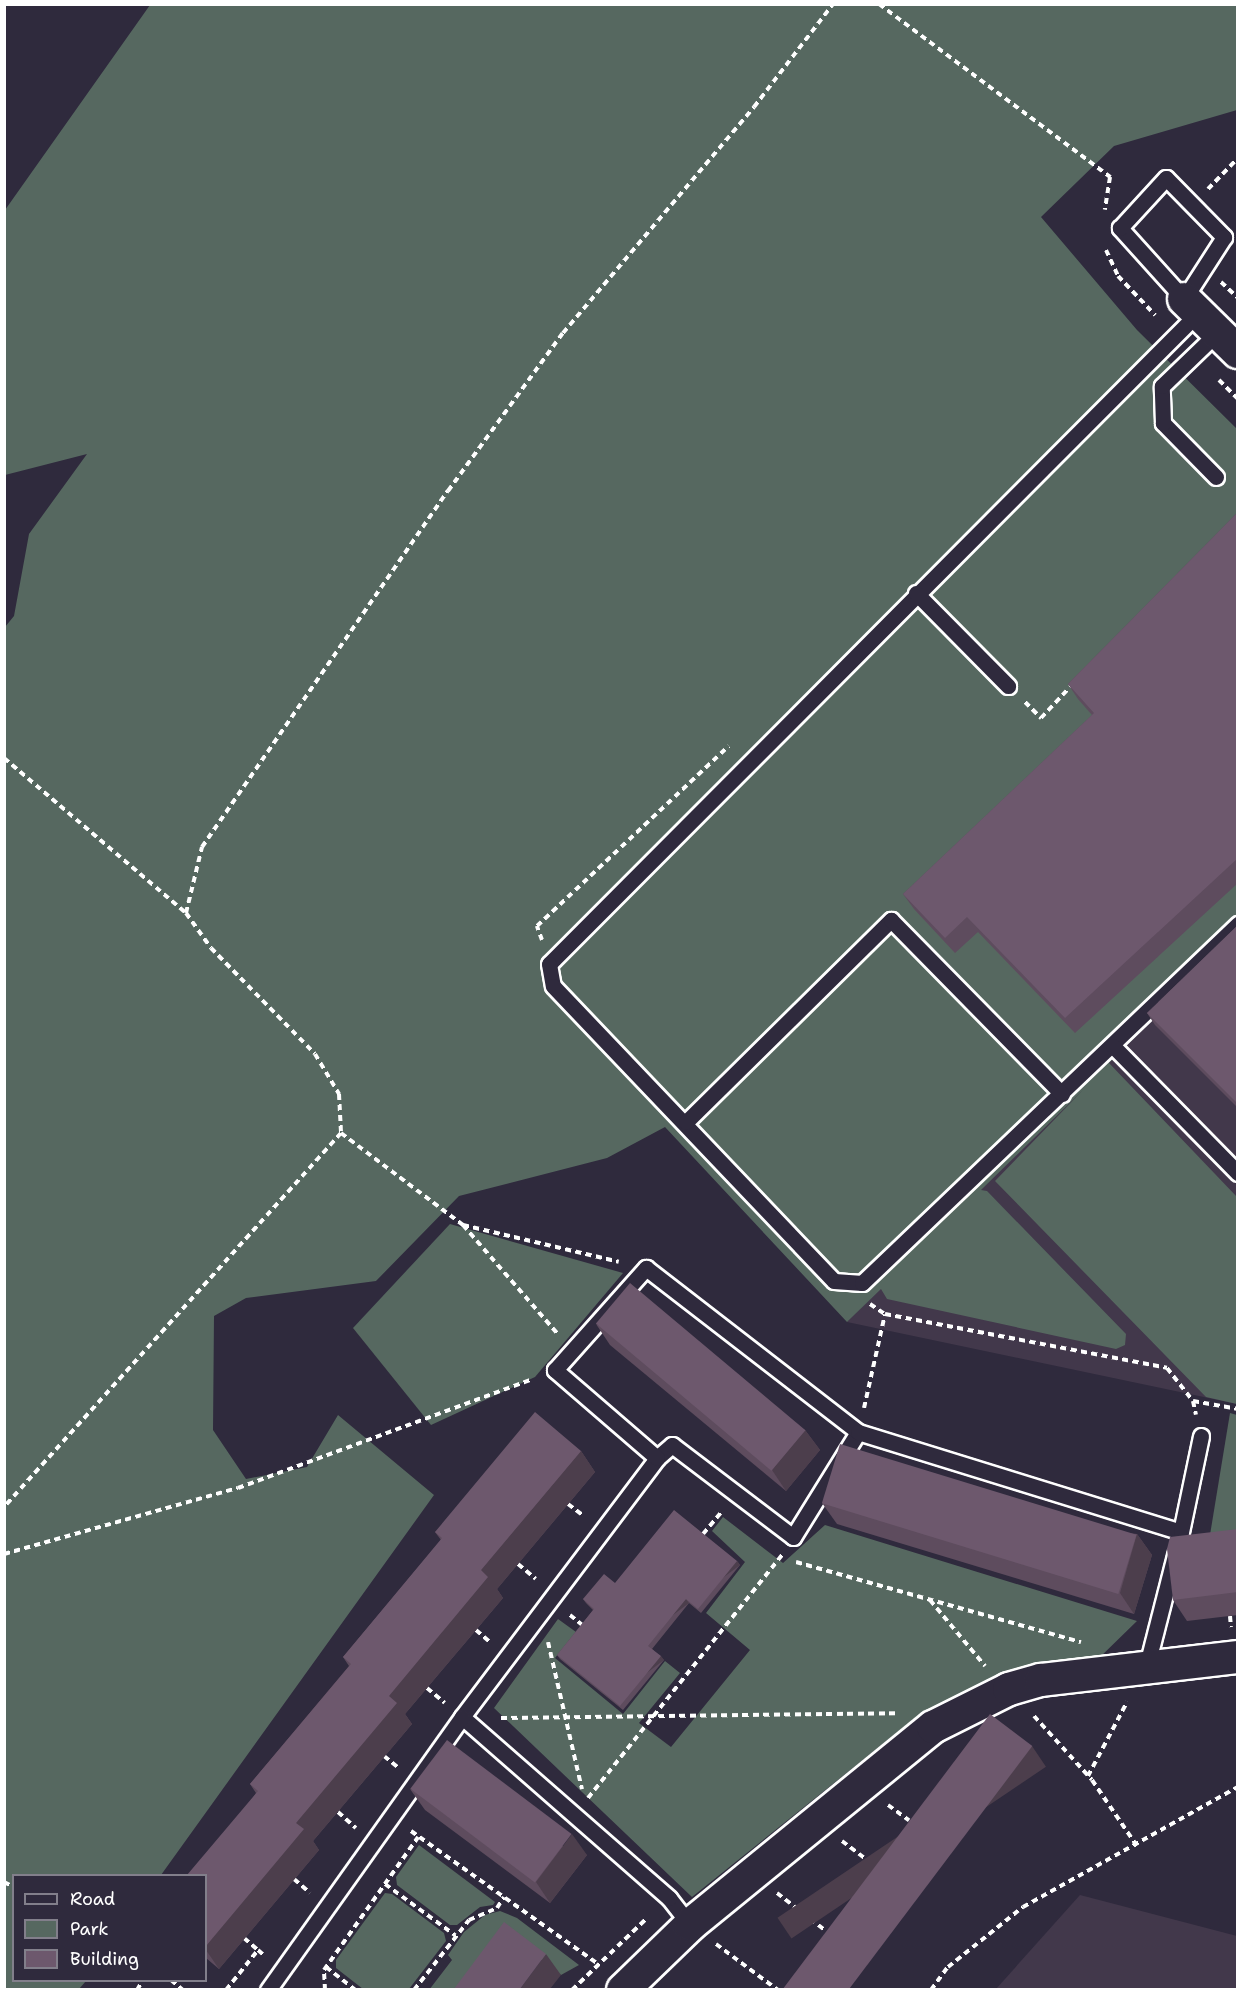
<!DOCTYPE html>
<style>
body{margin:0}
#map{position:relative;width:1242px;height:1994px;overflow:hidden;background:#2f2a3d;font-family:"Shantell Sans",sans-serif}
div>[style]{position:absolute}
.built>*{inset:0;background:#42384b}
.green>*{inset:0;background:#566860}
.path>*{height:4px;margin-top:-2px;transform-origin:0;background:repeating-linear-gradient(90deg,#fff 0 6px,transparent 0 10.5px)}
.roads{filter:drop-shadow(2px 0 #fff) drop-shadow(-2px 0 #fff) drop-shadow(0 2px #fff) drop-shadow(0 -2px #fff)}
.service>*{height:15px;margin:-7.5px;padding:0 7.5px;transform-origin:7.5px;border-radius:7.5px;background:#2f2a3d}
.minor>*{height:32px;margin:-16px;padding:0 16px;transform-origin:16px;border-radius:16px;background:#2f2a3d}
.wall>*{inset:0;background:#5e4c5e}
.shaded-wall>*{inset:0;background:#4c3e4c;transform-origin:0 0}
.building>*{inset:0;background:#6d586d;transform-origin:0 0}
span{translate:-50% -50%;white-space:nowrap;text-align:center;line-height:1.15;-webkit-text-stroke:6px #2f2a3d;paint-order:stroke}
.frame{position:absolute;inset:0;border:6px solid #fff;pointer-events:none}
.legend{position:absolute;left:12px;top:1874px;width:195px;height:108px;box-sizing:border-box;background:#2f2a3d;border:2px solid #827f8b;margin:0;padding:8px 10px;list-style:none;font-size:18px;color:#fff}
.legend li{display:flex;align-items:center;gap:12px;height:30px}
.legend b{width:30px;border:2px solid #827f8b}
</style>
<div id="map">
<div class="built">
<i style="clip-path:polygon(1237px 936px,1237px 1404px,847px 1322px,1109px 1063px)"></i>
<i style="clip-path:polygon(1080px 1895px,1237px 1936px,1237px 1989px,996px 1989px)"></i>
</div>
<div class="green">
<i style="clip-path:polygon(150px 5px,1237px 5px,1237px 110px,1114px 146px,1041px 217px,1137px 330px,1237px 429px,1237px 936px,1109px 1063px,1237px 1197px,1237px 1404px,1206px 1397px,995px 1181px,1083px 1090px,981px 1190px,987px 1191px,1126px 1334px,1125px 1345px,1116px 1349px,887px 1299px,881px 1289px,847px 1322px,665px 1127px,607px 1158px,459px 1196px,376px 1281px,246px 1298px,214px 1316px,213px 1430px,246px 1479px,307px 1467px,338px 1415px,434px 1495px,161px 1875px,14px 1876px,14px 1980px,86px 1981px,79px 1989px,5px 1989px,5px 627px,14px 616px,29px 534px,87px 454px,5px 475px,5px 210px)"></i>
<i style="clip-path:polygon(450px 1224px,623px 1273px,535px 1377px,431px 1425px,353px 1328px)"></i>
<i style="clip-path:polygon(1230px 1413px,1237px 1415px,1237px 1538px,1209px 1541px)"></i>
<i style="clip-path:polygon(723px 1517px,783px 1563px,825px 1525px,1137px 1621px,1096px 1661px,1016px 1671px,920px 1714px,692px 1897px,494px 1708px,558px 1619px,576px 1632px,555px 1658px,623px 1714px,665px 1661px,680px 1673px,639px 1723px,671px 1747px,750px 1650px,706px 1613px,745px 1562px,712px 1531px)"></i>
<i style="clip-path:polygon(419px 1845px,495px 1902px,493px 1905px,480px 1907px,457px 1925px,450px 1925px,397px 1885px,396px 1877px)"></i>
<i style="clip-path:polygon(385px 1893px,392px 1894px,444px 1933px,446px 1941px,409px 1989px,363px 1989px,336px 1968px,336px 1960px)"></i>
<i style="clip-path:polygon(500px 1911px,517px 1918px,579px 1965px,561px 1975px,519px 1943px,484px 1989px,429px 1990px,452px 1960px,448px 1955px,464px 1932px,485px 1915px)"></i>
</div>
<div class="path">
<i style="left:879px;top:4px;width:289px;rotate:36.8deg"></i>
<i style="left:1110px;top:177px;width:33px;rotate:99deg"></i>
<i style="left:1208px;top:189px;width:43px;rotate:-45.9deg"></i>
<i style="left:1106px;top:250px;width:29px;rotate:65deg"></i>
<i style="left:1118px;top:276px;width:54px;rotate:46.5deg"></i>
<i style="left:1221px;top:282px;width:23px;rotate:43deg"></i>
<i style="left:1219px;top:380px;width:27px;rotate:45deg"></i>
<i style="left:1025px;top:702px;width:23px;rotate:45deg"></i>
<i style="left:1041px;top:718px;width:45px;rotate:-46.8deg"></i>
<i style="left:4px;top:758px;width:239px;rotate:40.4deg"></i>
<i style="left:186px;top:913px;width:43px;rotate:54.5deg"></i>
<i style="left:211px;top:948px;width:148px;rotate:45.5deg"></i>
<i style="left:315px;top:1054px;width:47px;rotate:59deg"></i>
<i style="left:339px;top:1094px;width:39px;rotate:87deg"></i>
<i style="left:341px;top:1133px;width:503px;rotate:132.02deg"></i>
<i style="left:186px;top:913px;width:68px;rotate:-76.4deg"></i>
<i style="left:202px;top:847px;width:433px;rotate:-55.4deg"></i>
<i style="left:448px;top:491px;width:195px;rotate:-54deg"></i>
<i style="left:563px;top:333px;width:296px;rotate:-49.8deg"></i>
<i style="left:754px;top:107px;width:130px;rotate:-52.5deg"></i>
<i style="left:542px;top:940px;width:15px;rotate:-110deg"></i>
<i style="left:537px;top:926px;width:263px;rotate:-43.2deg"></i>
<i style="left:341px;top:1133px;width:153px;rotate:37deg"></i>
<i style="left:463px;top:1225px;width:143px;rotate:49deg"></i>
<i style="left:463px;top:1225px;width:160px;rotate:13.3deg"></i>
<i style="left:870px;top:1304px;width:18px;rotate:34deg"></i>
<i style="left:885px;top:1314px;width:287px;rotate:10.8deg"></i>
<i style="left:1167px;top:1368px;width:42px;rotate:51.8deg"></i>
<i style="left:1193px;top:1401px;width:46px;rotate:10.1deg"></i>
<i style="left:1193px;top:1401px;width:14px;rotate:78deg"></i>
<i style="left:864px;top:1408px;width:96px;rotate:-77.4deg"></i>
<i style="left:568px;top:1504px;width:20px;rotate:37deg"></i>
<i style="left:703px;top:1534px;width:30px;rotate:-50deg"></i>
<i style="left:4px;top:1554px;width:243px;rotate:-15.8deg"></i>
<i style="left:238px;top:1488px;width:314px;rotate:-20.3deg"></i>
<i style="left:796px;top:1562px;width:296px;rotate:15.7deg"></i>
<i style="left:518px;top:1564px;width:23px;rotate:40deg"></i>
<i style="left:930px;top:1600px;width:86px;rotate:50.2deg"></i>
<i style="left:570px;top:1615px;width:19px;rotate:39deg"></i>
<i style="left:1230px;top:1616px;width:11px;rotate:85deg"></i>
<i style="left:476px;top:1630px;width:18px;rotate:41deg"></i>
<i style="left:548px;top:1642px;width:151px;rotate:77deg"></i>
<i style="left:427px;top:1688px;width:23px;rotate:40deg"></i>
<i style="left:1034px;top:1716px;width:86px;rotate:47.8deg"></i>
<i style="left:1092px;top:1780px;width:80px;rotate:55.7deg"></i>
<i style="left:501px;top:1718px;width:397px;rotate:-0.7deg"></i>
<i style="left:384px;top:1756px;width:19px;rotate:39deg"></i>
<i style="left:1088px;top:1776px;width:84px;rotate:-62.2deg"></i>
<i style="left:588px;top:1798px;width:311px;rotate:-51.4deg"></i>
<i style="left:888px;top:1805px;width:26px;rotate:36deg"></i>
<i style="left:338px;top:1812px;width:24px;rotate:42deg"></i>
<i style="left:411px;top:1831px;width:228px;rotate:35.4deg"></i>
<i style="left:842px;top:1841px;width:41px;rotate:37.1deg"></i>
<i style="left:294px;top:1879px;width:21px;rotate:41deg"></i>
<i style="left:4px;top:1882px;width:11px;rotate:27deg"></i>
<i style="left:385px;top:1884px;width:87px;rotate:36.1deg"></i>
<i style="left:777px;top:1893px;width:62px;rotate:37.8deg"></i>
<i style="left:244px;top:1938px;width:18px;rotate:41deg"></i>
<i style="left:716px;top:1944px;width:77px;rotate:36.6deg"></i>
<i style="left:326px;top:1967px;width:37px;rotate:38deg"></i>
<i style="left:171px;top:1980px;width:16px;rotate:40deg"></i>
<i style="left:137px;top:1990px;width:12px;rotate:-59deg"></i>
<i style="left:226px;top:1990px;width:51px;rotate:-51.3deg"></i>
<i style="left:258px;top:1950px;width:9px;rotate:41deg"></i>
<i style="left:325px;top:1990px;width:20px;rotate:-93deg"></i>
<i style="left:324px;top:1970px;width:163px;rotate:-54.7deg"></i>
<i style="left:414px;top:1990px;width:89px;rotate:-51.8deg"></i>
<i style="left:469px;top:1920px;width:30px;rotate:-23deg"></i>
<i style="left:497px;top:1908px;width:13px;rotate:-58deg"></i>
<i style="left:572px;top:1990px;width:104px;rotate:-43.8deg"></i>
<i style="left:931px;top:1990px;width:29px;rotate:-54deg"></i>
<i style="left:948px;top:1967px;width:96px;rotate:-38.7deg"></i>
<i style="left:1023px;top:1907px;width:246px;rotate:-29.2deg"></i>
</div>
<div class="roads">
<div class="service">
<i style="left:1166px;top:178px;width:83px;rotate:45.5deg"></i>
<i style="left:1224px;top:237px;width:74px;rotate:122.8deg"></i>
<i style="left:1184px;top:299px;width:96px;rotate:-132deg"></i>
<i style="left:1120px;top:228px;width:68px;rotate:-47.4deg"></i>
<i style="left:1198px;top:313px;width:919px;rotate:134.91deg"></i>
<i style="left:549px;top:964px;width:22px;rotate:80deg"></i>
<i style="left:553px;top:986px;width:407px;rotate:46.4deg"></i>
<i style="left:834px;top:1281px;width:28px;rotate:4deg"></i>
<i style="left:862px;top:1283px;width:520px;rotate:-43.68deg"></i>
<i style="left:1216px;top:477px;width:76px;rotate:-134.5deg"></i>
<i style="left:1163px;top:423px;width:37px;rotate:-92deg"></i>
<i style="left:1162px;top:386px;width:78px;rotate:-44deg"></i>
<i style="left:916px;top:593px;width:131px;rotate:45.3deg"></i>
<i style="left:1113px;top:1046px;width:178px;rotate:45.5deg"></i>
<i style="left:686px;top:1122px;width:288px;rotate:-44.6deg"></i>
<i style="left:891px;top:920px;width:244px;rotate:45.5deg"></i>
<i style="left:657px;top:1458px;width:20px;rotate:-41deg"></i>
<i style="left:672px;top:1445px;width:152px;rotate:37.2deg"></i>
<i style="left:793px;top:1537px;width:123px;rotate:-58.2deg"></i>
<i style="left:1147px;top:1665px;width:114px;rotate:-75.7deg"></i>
<i style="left:690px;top:1925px;width:34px;rotate:-128deg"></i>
<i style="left:669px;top:1898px;width:275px;rotate:-138.8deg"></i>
<i style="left:462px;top:1717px;width:324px;rotate:-53deg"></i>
<i style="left:657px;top:1458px;width:135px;rotate:-139.2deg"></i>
<i style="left:555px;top:1370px;width:137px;rotate:-48.3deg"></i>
<i style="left:646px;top:1268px;width:268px;rotate:37.7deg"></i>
<i style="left:858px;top:1432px;width:338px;rotate:17.2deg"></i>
<i style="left:1181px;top:1532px;width:98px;rotate:-78.2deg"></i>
<i style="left:268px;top:1990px;width:335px;rotate:-54.6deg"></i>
</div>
<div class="minor">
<i style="left:1184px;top:299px;width:76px;rotate:44.5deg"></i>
<i style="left:623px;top:1990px;width:93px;rotate:-44.1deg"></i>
<i style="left:690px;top:1925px;width:313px;rotate:-39.2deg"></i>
<i style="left:933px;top:1727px;width:85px;rotate:-26.6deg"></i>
<i style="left:1009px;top:1689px;width:33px;rotate:-16deg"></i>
<i style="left:1041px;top:1680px;width:198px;rotate:-6.7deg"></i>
</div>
</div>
<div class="wall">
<i style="clip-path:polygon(1238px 512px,1238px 883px,1075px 1033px,978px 932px,955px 953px,914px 909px,903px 894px,1092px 715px,1078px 699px,1068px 684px)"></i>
<i style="clip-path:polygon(1238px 925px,1238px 1108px,1155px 1025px,1147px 1013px)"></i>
<i style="clip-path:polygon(596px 1324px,805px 1430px,820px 1450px,786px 1491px,610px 1345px)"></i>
<i style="clip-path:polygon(581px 1451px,595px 1472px,497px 1589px,503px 1598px,405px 1714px,412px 1724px,313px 1841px,319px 1850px,219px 1969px,206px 1958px,206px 1875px,256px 1793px,250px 1784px,349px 1666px,343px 1657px,441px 1540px,435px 1532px)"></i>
<i style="clip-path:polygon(822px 1503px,1137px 1534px,1152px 1555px,1134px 1614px,837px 1524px)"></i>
<i style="clip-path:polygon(1238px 1529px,1238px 1615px,1187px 1621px,1173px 1600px)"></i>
<i style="clip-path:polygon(737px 1561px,740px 1565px,701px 1613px,689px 1603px,652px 1649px,664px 1660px,623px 1710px,560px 1659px,557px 1655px,593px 1610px,586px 1603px,583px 1599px,615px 1583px)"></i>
<i style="clip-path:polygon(410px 1789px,587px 1855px,550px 1903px,425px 1810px)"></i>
</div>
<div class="shaded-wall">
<i style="clip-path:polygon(805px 1430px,820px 1450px,786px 1491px,772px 1470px)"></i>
<i style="clip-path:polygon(581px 1451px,595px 1472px,497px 1589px,503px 1598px,405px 1714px,412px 1724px,313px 1841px,319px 1850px,219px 1969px,206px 1950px,206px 1946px,481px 1570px)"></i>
<i style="clip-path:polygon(1137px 1534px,1152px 1555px,1134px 1614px,1120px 1593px)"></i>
<i style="left:737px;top:1561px;width:5px;height:62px;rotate:53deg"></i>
<i style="left:686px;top:1599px;width:5px;height:60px;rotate:53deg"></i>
<i style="left:661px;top:1656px;width:5px;height:65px;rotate:53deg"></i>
<i style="left:1032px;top:1746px;width:25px;height:307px;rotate:56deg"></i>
<i style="clip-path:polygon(572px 1834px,587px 1855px,550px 1903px,536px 1882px)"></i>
<i style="clip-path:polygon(546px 1954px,561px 1975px,550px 1989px,520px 1989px)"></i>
</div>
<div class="building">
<i style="clip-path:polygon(1238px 512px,1238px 858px,1065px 1018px,967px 917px,945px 938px,903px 894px,1094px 713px,1068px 684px)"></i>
<i style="clip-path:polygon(1238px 925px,1238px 1104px,1147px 1013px)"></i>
<i style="left:630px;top:1283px;width:229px;height:53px;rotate:40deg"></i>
<i style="clip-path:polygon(535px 1412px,581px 1451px,481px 1570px,488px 1577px,389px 1696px,397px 1703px,296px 1823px,304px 1829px,206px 1946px,206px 1875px,187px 1875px,258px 1791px,250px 1784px,351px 1664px,343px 1657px,442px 1538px,435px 1532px)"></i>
<i style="left:840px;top:1444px;width:310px;height:62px;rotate:17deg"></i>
<i style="clip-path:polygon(674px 1510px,737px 1561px,698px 1609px,686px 1599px,648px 1646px,661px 1656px,620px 1706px,557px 1655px,594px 1609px,583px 1599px,604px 1574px,615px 1583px)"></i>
<i style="clip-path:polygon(1238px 1529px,1238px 1592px,1173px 1600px,1167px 1549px,1170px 1537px)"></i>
<i style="left:990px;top:1714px;width:53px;height:347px;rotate:37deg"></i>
<i style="left:447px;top:1740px;width:156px;height:61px;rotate:37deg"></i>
<i style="clip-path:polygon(504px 1922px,546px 1954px,520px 1989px,454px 1989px)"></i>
</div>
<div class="frame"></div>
<ul class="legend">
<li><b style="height:8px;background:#2f2a3d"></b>Road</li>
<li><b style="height:16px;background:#566860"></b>Park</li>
<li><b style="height:16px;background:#6d586d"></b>Building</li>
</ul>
</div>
